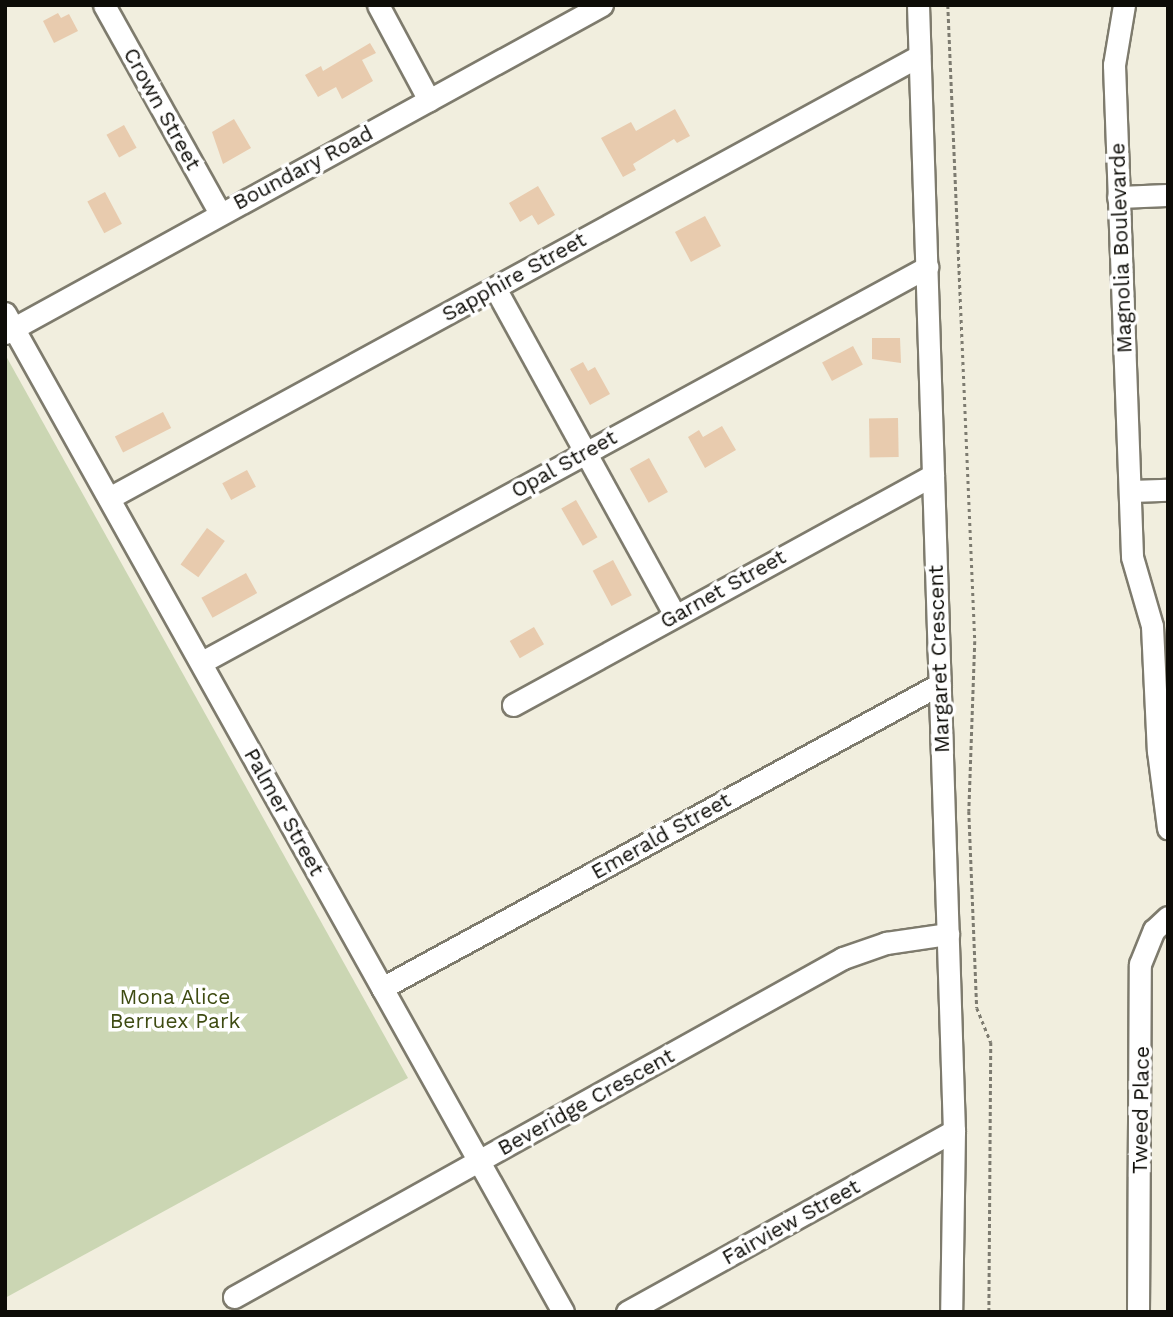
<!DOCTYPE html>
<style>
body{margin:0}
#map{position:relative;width:1173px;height:1317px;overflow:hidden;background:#f1eede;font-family:"Work Sans",sans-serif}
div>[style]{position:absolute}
.green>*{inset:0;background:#cbd6b3}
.building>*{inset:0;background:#e8cbae;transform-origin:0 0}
.path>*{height:2.5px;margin-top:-1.25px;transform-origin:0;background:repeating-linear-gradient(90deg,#7d7b70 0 3.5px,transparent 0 7px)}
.roads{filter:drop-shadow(2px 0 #7e7b6d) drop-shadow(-2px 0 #7e7b6d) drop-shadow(0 2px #7e7b6d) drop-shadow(0 -2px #7e7b6d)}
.minor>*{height:21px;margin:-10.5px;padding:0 10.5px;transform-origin:10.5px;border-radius:10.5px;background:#fff}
span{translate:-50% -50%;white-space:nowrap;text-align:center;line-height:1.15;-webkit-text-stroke:7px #fff;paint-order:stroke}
.street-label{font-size:21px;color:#0d0c07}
.park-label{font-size:21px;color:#3e4b12}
.frame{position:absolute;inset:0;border:7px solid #0d0c07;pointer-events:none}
</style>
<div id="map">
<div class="green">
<i style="clip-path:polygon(6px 356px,408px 1078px,5px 1298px,5px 357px)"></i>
</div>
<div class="building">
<i style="clip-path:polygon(58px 13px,61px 18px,69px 14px,78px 31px,54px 43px,43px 21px)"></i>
<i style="clip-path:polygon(370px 43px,376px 53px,362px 60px,373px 81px,342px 99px,336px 87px,318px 97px,305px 75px,321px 66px,323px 71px)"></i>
<i style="clip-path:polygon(675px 109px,690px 136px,677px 143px,674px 139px,633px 164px,636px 170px,623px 177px,601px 138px,631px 122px,636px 131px)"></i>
<i style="clip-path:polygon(234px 119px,251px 148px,223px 164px,212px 132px)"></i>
<i style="left:124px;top:125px;width:26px;height:20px;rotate:61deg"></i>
<i style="clip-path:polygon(538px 186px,555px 215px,538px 225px,532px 215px,520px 222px,509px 203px)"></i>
<i style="left:105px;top:192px;width:36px;height:20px;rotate:62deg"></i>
<i style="left:705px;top:216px;width:34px;height:34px;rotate:62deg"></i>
<i style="clip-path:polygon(872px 338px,900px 338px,901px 363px,872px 359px)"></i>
<i style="left:853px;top:346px;width:21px;height:35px;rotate:62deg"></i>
<i style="clip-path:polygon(583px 362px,588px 371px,595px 367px,610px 394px,590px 405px,570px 369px)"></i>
<i style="left:163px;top:412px;width:18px;height:54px;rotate:63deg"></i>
<i style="left:898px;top:418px;width:39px;height:29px;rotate:89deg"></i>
<i style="clip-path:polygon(722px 426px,736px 450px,705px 468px,688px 437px,699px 430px,703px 437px)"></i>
<i style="left:649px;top:458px;width:39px;height:22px;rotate:61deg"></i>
<i style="left:247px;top:470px;width:19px;height:28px;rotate:62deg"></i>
<i style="left:576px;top:500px;width:43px;height:17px;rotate:60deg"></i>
<i style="left:207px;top:528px;width:22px;height:45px;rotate:36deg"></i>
<i style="left:613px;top:560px;width:40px;height:23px;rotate:62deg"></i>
<i style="left:246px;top:573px;width:23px;height:51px;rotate:61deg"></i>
<i style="left:534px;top:627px;width:20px;height:28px;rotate:60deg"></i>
</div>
<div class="path">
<i style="left:948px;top:5px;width:637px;rotate:87.57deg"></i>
<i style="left:975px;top:641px;width:170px;rotate:92deg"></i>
<i style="left:969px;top:811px;width:197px;rotate:87.7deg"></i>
<i style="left:977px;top:1008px;width:37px;rotate:68deg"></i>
<i style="left:991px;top:1042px;width:270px;rotate:90.4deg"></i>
</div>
<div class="roads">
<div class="minor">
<i style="left:104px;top:5px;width:238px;rotate:60.9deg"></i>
<i style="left:378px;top:5px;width:108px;rotate:61.8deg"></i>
<i style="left:918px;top:5px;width:1127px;rotate:88.17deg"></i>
<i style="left:954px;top:1131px;width:181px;rotate:90.9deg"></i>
<i style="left:1124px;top:5px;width:61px;rotate:99.5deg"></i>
<i style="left:1114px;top:65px;width:492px;rotate:87.9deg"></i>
<i style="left:1132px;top:557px;width:72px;rotate:73.8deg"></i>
<i style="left:1152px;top:626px;width:125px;rotate:87.3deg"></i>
<i style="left:1158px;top:751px;width:78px;rotate:82.6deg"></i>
<i style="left:1118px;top:197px;width:50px;rotate:-2.3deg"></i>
<i style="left:495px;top:288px;width:373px;rotate:61.2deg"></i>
<i style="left:5px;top:313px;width:1144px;rotate:60.81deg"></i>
<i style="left:5px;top:333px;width:681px;rotate:-28.78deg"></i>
<i style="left:1131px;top:491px;width:37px;rotate:-2deg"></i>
<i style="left:109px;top:498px;width:923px;rotate:-28.62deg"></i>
<i style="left:202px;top:662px;width:826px;rotate:-28.58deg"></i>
<i style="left:513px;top:705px;width:479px;rotate:-28.7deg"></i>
<i style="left:382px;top:988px;width:635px;rotate:-28.58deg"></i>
<i style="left:234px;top:1297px;width:697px;rotate:-29.1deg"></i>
<i style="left:843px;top:958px;width:46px;rotate:-19.2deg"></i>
<i style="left:886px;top:943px;width:63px;rotate:-8.3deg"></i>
<i style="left:627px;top:1312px;width:374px;rotate:-29deg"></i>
<i style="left:1138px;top:1312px;width:348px;rotate:-89.7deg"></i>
<i style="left:1140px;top:964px;width:37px;rotate:-68deg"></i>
<i style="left:1154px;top:930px;width:19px;rotate:-43deg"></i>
</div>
</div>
<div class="street-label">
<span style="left:162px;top:109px;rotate:61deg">Crown Street</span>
<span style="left:303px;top:168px;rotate:-28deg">Boundary Road</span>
<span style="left:1121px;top:248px;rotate:-92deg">Magnolia Boulevarde</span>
<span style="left:514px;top:277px;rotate:-29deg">Sapphire Street</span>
<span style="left:564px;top:464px;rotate:-29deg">Opal Street</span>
<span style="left:723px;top:589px;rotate:-29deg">Garnet Street</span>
<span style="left:939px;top:659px;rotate:-92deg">Margaret Crescent</span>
<span style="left:284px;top:812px;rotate:61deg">Palmer Street</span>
<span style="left:661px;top:836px;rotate:-29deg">Emerald Street</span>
<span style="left:586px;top:1102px;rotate:-29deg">Beveridge Crescent</span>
<span style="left:1141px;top:1110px;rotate:-89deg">Tweed Place</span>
<span style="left:791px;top:1222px;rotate:-29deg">Fairview Street</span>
</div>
<div class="park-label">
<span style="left:175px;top:1009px">Mona Alice<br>Berruex Park</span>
</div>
<div class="frame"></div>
</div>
